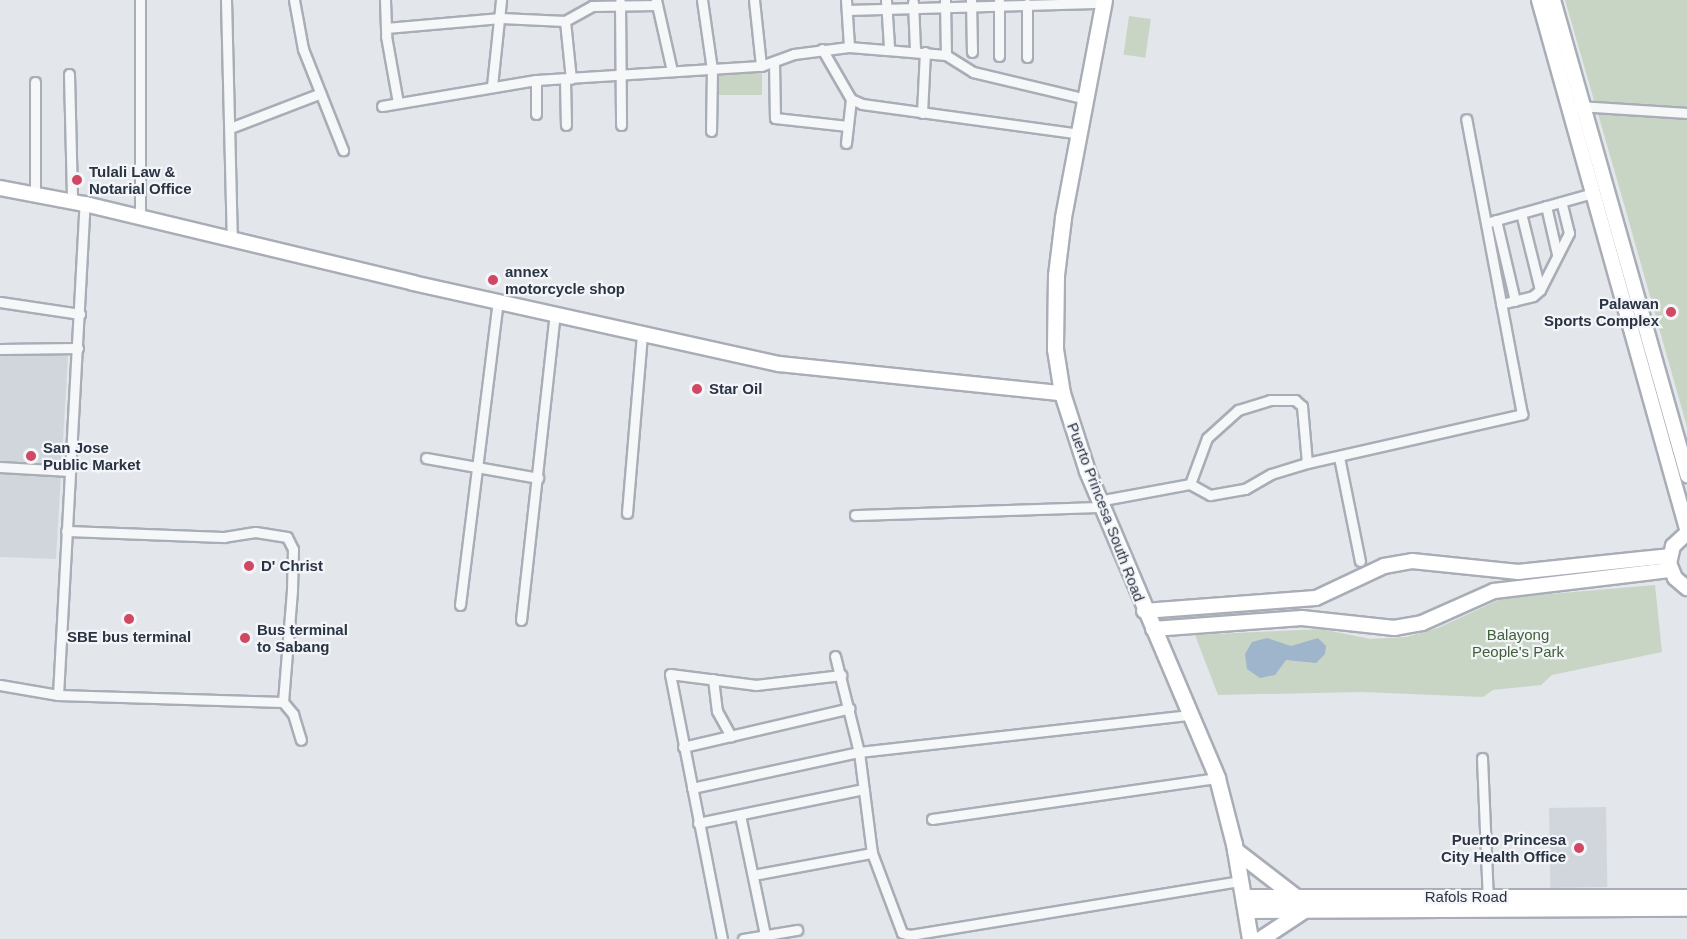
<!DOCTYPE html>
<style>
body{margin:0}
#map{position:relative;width:1687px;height:939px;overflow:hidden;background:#e3e6eb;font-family:Arial,sans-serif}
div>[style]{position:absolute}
.built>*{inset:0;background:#d1d6dd;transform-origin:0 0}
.green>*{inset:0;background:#c9d5c4;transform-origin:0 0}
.water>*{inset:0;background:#9eb5cb}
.roads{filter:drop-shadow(2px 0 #a8adb6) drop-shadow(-2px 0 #a8adb6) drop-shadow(0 2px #a8adb6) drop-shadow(0 -2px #a8adb6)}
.street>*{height:9px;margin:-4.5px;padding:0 4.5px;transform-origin:4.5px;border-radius:4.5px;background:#f6f7f9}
.secondary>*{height:14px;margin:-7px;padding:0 7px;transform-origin:7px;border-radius:7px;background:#fff}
.primary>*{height:15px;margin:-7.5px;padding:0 7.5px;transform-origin:7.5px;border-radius:7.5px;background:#fff}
.dots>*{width:16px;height:16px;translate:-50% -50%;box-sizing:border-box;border:3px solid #f3f5f8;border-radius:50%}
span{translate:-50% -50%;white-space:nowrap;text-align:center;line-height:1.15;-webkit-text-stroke:4.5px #f3f5f8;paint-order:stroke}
.poi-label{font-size:15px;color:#2a3444;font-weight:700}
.left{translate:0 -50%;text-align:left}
.right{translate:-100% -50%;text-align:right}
.street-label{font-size:15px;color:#2a3444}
.park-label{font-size:15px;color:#406037}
</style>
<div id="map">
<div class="built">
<i style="clip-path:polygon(0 355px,68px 355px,56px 559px,0 557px)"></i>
<i style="left:1606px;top:807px;width:80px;height:57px;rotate:89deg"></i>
</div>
<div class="green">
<i style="clip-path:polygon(1565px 0,1687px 0,1687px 427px,1622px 197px)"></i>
<i style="left:1129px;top:16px;width:22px;height:39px;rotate:8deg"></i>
<i style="left:762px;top:72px;width:23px;height:47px;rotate:90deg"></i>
<i style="clip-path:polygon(1655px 585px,1662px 652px,1552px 675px,1541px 685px,1493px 690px,1483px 697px,1361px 692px,1218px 695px,1195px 635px,1321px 629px,1370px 639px,1406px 637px,1438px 628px,1503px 598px)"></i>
</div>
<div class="water">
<i style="clip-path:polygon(1267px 638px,1291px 646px,1318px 638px,1326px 646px,1325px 654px,1316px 663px,1286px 660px,1275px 675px,1260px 678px,1247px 669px,1245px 654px,1252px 642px)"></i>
</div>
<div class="roads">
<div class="street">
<i style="left:140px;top:0;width:217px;rotate:90deg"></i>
<i style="left:226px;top:0;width:238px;rotate:88.6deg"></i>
<i style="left:294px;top:0;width:50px;rotate:79.6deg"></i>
<i style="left:303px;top:49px;width:109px;rotate:68.4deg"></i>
<i style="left:385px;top:0;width:36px;rotate:88deg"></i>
<i style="left:386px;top:36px;width:68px;rotate:79.8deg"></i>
<i style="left:656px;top:0;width:73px;rotate:77.3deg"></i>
<i style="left:702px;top:0;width:70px;rotate:81.8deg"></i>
<i style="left:712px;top:69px;width:62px;rotate:90.9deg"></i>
<i style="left:754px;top:0;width:66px;rotate:83.9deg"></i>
<i style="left:846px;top:0;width:47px;rotate:86.3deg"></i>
<i style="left:886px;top:0;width:47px;rotate:86.3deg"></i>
<i style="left:945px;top:0;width:55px;rotate:89deg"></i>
<i style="left:971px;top:0;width:52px;rotate:88.9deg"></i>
<i style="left:999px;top:1px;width:55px;rotate:90deg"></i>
<i style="left:620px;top:2px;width:123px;rotate:89.5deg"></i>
<i style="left:913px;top:2px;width:48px;rotate:87.6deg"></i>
<i style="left:847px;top:10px;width:257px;rotate:-1.6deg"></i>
<i style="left:565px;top:21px;width:58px;rotate:84.1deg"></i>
<i style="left:386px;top:28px;width:115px;rotate:-5deg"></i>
<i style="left:501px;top:18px;width:64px;rotate:2.7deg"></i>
<i style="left:565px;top:21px;width:31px;rotate:-29deg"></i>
<i style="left:592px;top:6px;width:65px;rotate:-0.9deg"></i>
<i style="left:822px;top:49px;width:58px;rotate:59.9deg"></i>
<i style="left:851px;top:99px;width:12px;rotate:24deg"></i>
<i style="left:862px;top:104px;width:220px;rotate:7.8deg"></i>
<i style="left:1027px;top:57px;width:53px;rotate:-90deg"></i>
<i style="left:774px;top:62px;width:56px;rotate:89deg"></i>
<i style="left:775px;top:118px;width:73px;rotate:6.3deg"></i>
<i style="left:69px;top:74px;width:127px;rotate:88.6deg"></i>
<i style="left:565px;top:79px;width:46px;rotate:88.8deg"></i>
<i style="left:536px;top:80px;width:34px;rotate:90deg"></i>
<i style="left:492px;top:86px;width:86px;rotate:-84deg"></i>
<i style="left:382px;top:106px;width:156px;rotate:-9.6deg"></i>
<i style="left:536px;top:80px;width:225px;rotate:-3.6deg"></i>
<i style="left:761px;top:66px;width:35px;rotate:-20deg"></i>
<i style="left:794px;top:54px;width:55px;rotate:-7.3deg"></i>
<i style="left:849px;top:47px;width:97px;rotate:4.7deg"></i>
<i style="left:946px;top:55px;width:32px;rotate:32deg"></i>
<i style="left:973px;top:72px;width:116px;rotate:13.4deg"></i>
<i style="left:1579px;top:106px;width:108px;rotate:3.7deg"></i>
<i style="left:922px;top:113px;width:61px;rotate:-87.2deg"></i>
<i style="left:230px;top:128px;width:97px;rotate:-21deg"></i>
<i style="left:846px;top:143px;width:44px;rotate:-83.5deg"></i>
<i style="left:35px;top:195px;width:113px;rotate:-90deg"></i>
<i style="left:1546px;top:206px;width:49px;rotate:77.1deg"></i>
<i style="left:1521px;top:213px;width:79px;rotate:76.1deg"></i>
<i style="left:1496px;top:220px;width:83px;rotate:76.8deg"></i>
<i style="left:1486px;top:223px;width:111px;rotate:-15.7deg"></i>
<i style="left:0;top:302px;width:81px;rotate:8.5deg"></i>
<i style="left:1501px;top:304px;width:33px;rotate:-14deg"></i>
<i style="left:1533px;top:296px;width:9px;rotate:-41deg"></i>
<i style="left:1540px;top:290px;width:64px;rotate:-63deg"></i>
<i style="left:1569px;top:233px;width:32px;rotate:-104deg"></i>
<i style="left:0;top:349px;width:78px;rotate:-0.7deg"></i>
<i style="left:1339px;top:457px;width:106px;rotate:78.6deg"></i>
<i style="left:426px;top:458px;width:114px;rotate:10.1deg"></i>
<i style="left:0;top:467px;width:70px;rotate:3.3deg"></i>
<i style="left:1190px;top:484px;width:23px;rotate:29deg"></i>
<i style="left:1210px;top:495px;width:36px;rotate:-10deg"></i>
<i style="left:1245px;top:489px;width:30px;rotate:-30deg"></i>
<i style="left:1271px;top:474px;width:38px;rotate:-17deg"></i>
<i style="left:1307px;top:463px;width:221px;rotate:-12.8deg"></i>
<i style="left:1522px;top:414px;width:300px;rotate:-100.7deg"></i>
<i style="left:1098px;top:501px;width:94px;rotate:-10.5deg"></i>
<i style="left:1190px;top:484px;width:49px;rotate:-69.7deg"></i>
<i style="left:1207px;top:438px;width:42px;rotate:-42.1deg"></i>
<i style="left:1238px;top:410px;width:34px;rotate:-17deg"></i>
<i style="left:1270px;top:400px;width:25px"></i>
<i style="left:1295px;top:400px;width:9px;rotate:41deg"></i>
<i style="left:1302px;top:406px;width:57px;rotate:85deg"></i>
<i style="left:627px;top:513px;width:180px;rotate:-85.2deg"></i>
<i style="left:855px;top:515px;width:246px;rotate:-1.9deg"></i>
<i style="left:460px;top:605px;width:305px;rotate:-82.9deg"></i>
<i style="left:521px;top:620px;width:308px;rotate:-83.7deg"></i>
<i style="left:835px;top:656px;width:99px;rotate:76deg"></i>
<i style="left:859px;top:752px;width:102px;rotate:82.7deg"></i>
<i style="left:872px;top:853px;width:85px;rotate:69.4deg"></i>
<i style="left:902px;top:933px;width:8px;rotate:14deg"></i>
<i style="left:910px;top:935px;width:335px;rotate:-9.3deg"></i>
<i style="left:713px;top:679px;width:32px;rotate:83deg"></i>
<i style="left:717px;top:711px;width:29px;rotate:61deg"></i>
<i style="left:0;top:685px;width:59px;rotate:9.8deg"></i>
<i style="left:58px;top:695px;width:225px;rotate:1.8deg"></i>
<i style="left:283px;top:702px;width:112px;rotate:-85.4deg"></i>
<i style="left:292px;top:590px;width:41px;rotate:-88.6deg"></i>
<i style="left:293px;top:549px;width:13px;rotate:-117deg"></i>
<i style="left:287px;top:537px;width:32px;rotate:-171deg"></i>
<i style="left:255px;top:532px;width:31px;rotate:171deg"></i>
<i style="left:224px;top:537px;width:158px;rotate:-177.8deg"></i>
<i style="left:58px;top:695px;width:492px;rotate:-86.9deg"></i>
<i style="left:283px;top:702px;width:16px;rotate:50deg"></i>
<i style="left:293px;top:714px;width:27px;rotate:73deg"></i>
<i style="left:683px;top:747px;width:171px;rotate:-13.1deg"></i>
<i style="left:1482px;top:758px;width:143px;rotate:87.6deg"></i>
<i style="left:692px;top:788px;width:171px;rotate:-12.2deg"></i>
<i style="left:859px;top:752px;width:333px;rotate:-6.4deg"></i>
<i style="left:740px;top:815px;width:123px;rotate:78.2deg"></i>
<i style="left:932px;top:819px;width:288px;rotate:-8.2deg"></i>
<i style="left:698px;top:823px;width:169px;rotate:-11.6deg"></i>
<i style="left:753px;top:875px;width:121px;rotate:-10.5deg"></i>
<i style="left:722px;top:939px;width:270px;rotate:-101.1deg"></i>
<i style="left:670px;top:674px;width:87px;rotate:7.3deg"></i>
<i style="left:756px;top:685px;width:86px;rotate:-6.7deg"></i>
<i style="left:743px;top:939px;width:55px;rotate:-9.5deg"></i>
</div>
<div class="secondary">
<i style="left:1539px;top:0;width:549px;rotate:74.37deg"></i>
<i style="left:1553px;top:0;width:494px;rotate:74.2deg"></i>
<i style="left:0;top:188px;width:86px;rotate:10.7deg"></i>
<i style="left:85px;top:204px;width:337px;rotate:13.5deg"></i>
<i style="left:413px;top:283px;width:375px;rotate:12.5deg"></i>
<i style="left:779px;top:364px;width:284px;rotate:5.9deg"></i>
<i style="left:1687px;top:533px;width:19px;rotate:137deg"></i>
<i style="left:1673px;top:546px;width:17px;rotate:103deg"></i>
<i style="left:1669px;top:563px;width:16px;rotate:68deg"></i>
<i style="left:1675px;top:578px;width:16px;rotate:40deg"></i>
<i style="left:1144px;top:611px;width:172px;rotate:-4.3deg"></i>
<i style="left:1316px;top:598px;width:75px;rotate:-25.2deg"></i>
<i style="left:1384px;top:566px;width:28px;rotate:-10deg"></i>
<i style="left:1412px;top:561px;width:107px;rotate:5.9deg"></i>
<i style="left:1518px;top:572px;width:152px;rotate:-6deg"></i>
<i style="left:1153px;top:629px;width:149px;rotate:-4.2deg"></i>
<i style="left:1302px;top:618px;width:93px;rotate:6.2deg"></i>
<i style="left:1394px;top:628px;width:28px;rotate:-10deg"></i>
<i style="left:1422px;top:623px;width:79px;rotate:-24deg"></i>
<i style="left:1494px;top:591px;width:178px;rotate:-6.8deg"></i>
<i style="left:1244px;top:897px;width:443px"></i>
<i style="left:1246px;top:911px;width:441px;rotate:-0.3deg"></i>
</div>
<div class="primary">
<i style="left:1104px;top:0;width:222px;rotate:100.7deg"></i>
<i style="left:1063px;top:218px;width:57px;rotate:97deg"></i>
<i style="left:1056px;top:275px;width:74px;rotate:90.8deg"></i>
<i style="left:1055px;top:349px;width:45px;rotate:81deg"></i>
<i style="left:1062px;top:393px;width:82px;rotate:72.2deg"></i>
<i style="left:1087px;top:471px;width:333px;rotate:67deg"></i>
<i style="left:1217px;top:778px;width:68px;rotate:75.6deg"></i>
<i style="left:1234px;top:844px;width:96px;rotate:80.4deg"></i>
<i style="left:1235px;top:850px;width:77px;rotate:37.6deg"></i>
<i style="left:1260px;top:939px;width:53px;rotate:-33.4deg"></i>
</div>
</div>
<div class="dots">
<i style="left:77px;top:180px;background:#d04861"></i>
<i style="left:493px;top:280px;background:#d04861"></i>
<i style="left:1671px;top:312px;background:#d04861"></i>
<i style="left:697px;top:389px;background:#d04861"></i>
<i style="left:31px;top:456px;background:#d04861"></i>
<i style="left:249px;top:566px;background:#d04861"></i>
<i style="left:129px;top:619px;background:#d04861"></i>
<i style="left:245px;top:638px;background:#d04861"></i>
<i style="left:1579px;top:848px;background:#d04861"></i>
</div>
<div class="poi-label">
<span class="left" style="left:89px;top:180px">Tulali Law &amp;<br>Notarial Office</span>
<span class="left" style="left:505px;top:280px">annex<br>motorcycle shop</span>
<span class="right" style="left:1659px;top:312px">Palawan<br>Sports Complex</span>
<span class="left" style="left:709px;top:389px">Star Oil</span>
<span class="left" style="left:43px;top:456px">San Jose<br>Public Market</span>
<span class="left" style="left:261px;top:566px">D' Christ</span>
<span class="left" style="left:257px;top:638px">Bus terminal<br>to Sabang</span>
<span style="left:129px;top:637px">SBE bus terminal</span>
<span class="right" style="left:1566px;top:848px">Puerto Princesa<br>City Health Office</span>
</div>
<div class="street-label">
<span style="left:1106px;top:512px;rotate:69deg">Puerto Princesa South Road</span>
<span style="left:1466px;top:897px">Rafols Road</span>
</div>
<div class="park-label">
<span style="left:1518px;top:643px">Balayong<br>People's Park</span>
</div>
</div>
